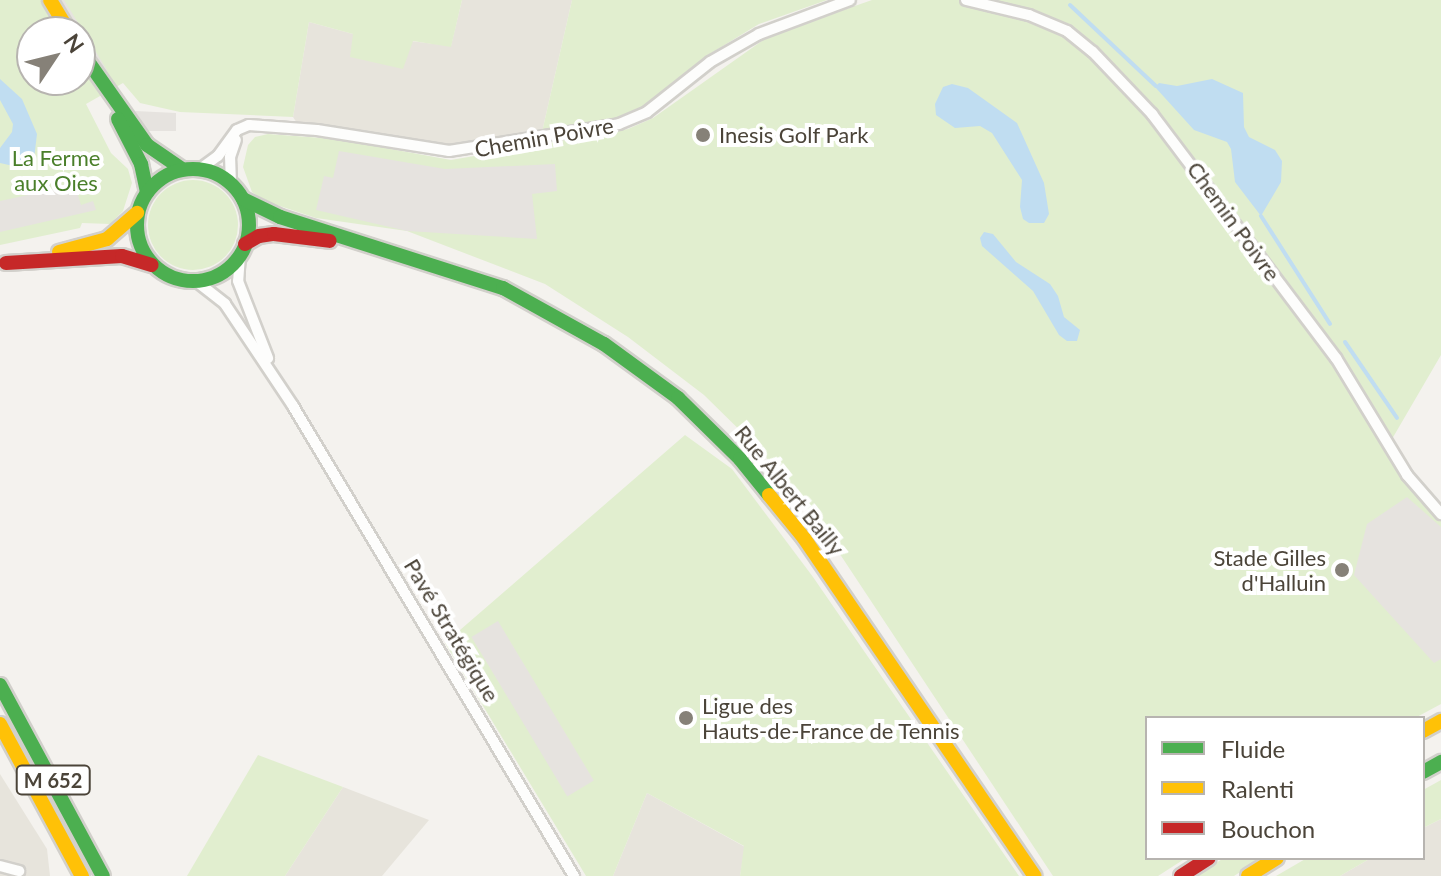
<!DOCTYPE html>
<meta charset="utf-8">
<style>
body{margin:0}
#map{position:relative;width:1441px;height:876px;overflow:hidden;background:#f4f2ee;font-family:Lato,sans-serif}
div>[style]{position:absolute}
.residential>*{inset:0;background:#e7e4dc}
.green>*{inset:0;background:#e1eecf}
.round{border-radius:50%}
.parking>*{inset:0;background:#e6e3df;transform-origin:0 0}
.water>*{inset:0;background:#c0ddf1}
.stream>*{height:4px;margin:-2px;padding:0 2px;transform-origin:2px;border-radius:2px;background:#c0ddf1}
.roads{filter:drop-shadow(2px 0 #d2d0cb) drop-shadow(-2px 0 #d2d0cb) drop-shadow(0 2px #d2d0cb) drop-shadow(0 -2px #d2d0cb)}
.street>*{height:10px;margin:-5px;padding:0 5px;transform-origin:5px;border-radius:5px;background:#fdfdfc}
.fast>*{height:14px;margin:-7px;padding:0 7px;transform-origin:7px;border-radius:7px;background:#4caf50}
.fast>.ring{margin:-7px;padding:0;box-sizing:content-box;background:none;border:14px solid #4caf50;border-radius:50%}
.slow>*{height:14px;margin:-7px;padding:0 7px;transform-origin:7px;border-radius:7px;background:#ffc107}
.jam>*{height:14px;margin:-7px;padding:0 7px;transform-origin:7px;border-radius:7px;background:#c62828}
.dots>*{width:22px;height:22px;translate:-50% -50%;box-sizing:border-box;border:4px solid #fff;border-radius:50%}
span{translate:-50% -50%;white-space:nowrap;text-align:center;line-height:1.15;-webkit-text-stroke:8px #fff;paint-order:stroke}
.shield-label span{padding:2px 6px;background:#fff;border:2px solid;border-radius:6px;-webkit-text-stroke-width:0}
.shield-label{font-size:20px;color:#4b4439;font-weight:700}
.poi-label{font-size:22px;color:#4b4439}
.left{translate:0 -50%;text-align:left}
.right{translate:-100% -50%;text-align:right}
.street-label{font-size:22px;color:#4b4439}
.park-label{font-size:22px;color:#4a7f2a}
.legend{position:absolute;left:1145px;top:716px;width:280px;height:144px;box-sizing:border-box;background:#fff;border:2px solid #b7b4b0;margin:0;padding:10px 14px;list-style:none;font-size:24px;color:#4b4439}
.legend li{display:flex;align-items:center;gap:16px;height:40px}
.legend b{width:40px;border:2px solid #b7b4b0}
.north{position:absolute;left:16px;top:16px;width:80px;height:80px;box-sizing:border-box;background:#fff;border:2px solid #b7b4b0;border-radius:50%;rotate:55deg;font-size:22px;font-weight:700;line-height:32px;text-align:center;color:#4b4439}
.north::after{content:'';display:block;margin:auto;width:28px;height:36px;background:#868178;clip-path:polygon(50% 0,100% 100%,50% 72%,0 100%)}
</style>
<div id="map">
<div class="residential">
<i style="clip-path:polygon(462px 0,572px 0,542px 132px,473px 147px,423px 145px,297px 123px,293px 117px,309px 22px,353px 34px,451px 46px)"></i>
<i style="clip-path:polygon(0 774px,47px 849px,50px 876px,0 876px)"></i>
<i style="clip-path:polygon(343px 787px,429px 820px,382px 876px,285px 876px)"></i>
<i style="clip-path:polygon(647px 793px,745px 847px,740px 876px,613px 876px)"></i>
<i style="clip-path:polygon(1441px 819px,1441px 876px,1340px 876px,1371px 858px,1423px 858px,1423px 828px)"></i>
</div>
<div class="green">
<i style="clip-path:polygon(evenodd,0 0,462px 0,451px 47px,413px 41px,403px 69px,350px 57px,353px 34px,309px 22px,293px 117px,180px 112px,140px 103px,123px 83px,86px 104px,111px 153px,128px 169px,132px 183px,123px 211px,110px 224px,82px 223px,80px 228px,0 245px,0 0,32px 32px,80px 32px,80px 80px,32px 80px,32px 32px)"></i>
<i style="clip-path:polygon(572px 0,827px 0,759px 24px,708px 55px,637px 112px,620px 119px,542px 132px)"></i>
<i style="clip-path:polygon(872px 0,1441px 0,1441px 355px,1392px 439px,1409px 466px,1441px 506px,1441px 704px,1415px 718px,1147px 718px,1147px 858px,1186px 858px,1158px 876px,1053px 876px,818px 521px,761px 451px,704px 395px,628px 337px,545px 284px,407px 231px,316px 218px,265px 201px,252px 192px,243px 167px,248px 145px,255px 137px,268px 134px,336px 139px,451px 160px,628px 129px,653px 118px,769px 36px)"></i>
<i class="round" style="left:148px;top:180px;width:90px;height:90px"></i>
<i style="clip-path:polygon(685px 435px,732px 469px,813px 577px,1019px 876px,740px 876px,744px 846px,647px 793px,613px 876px,586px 876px,445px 643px)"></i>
<i style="clip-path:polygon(258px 755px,343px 787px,285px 876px,187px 876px)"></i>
<i style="clip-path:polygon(1441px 780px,1441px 819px,1423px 828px,1423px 790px)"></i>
<i style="clip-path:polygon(1224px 858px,1262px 858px,1234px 876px,1195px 876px)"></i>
<i style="clip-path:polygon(1307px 858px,1371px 858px,1340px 876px,1276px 876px)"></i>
</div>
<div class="parking">
<i style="clip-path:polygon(58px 0,64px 0,107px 70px,102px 73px)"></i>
<i style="clip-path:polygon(135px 111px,176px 113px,176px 131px,147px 131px)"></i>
<i style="clip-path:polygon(339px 151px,445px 169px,555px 164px,557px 191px,532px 194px,537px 239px,407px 231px,316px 210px,324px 176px,333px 178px)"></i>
<i style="clip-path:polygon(75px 185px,81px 205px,93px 201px,96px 210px,0 232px,0 201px)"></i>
<i style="clip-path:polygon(1407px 497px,1441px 527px,1441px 659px,1434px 663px,1354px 575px,1367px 524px)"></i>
<i style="left:498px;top:621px;width:186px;height:31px;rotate:59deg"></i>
</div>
<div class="water">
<i style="clip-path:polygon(0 79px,22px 99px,37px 134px,34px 159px,18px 167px,0 163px,0 148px,12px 132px,13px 124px,0 100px)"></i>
<i style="clip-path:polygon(1212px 79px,1243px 93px,1244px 127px,1249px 137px,1275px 150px,1282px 161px,1281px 182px,1261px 216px,1235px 182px,1231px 149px,1227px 142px,1194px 130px,1155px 87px,1159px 83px,1177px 86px)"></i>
<i style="clip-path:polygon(952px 84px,968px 88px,1017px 123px,1044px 183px,1049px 214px,1044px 223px,1029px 223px,1023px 219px,1020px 207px,1022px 180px,992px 133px,980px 126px,955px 128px,936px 115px,935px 104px,943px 87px)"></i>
<i style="clip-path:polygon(984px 232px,993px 234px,1016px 262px,1050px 284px,1058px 296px,1064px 317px,1080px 330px,1077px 341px,1067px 341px,1059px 335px,1033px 291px,982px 246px,980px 238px)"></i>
</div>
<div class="stream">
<i style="left:1070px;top:5px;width:118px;rotate:43.3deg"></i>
<i style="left:1261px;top:216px;width:128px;rotate:57.4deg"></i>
<i style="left:1345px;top:342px;width:92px;rotate:55.6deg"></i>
</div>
<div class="roads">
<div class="street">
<i style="left:966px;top:0;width:65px;rotate:13.4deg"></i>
<i style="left:1029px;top:15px;width:41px;rotate:22.8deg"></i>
<i style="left:1067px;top:31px;width:33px;rotate:39deg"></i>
<i style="left:1093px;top:52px;width:86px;rotate:46.4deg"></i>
<i style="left:1152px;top:114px;width:306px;rotate:53deg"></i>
<i style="left:1336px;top:358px;width:137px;rotate:58.7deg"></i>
<i style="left:1407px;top:475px;width:52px;rotate:48.9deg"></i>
<i style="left:200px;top:169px;width:22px;rotate:-36deg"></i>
<i style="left:218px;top:156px;width:32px;rotate:-54deg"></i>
<i style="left:237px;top:130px;width:13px;rotate:-23deg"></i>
<i style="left:249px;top:125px;width:68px;rotate:4.2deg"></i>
<i style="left:317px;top:130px;width:134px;rotate:9deg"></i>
<i style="left:449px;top:151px;width:172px;rotate:-9deg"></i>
<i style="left:619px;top:124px;width:30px;rotate:-23deg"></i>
<i style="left:647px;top:112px;width:80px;rotate:-38.4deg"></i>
<i style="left:710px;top:62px;width:56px;rotate:-29.7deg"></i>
<i style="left:759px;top:34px;width:97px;rotate:-20.5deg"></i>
<i style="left:231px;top:184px;width:27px;rotate:-92deg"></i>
<i style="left:230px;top:157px;width:18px;rotate:-71deg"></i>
<i style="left:240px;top:255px;width:26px;rotate:94deg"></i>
<i style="left:238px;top:281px;width:83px;rotate:68.7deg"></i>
<i style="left:196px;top:281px;width:37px;rotate:38deg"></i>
<i style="left:225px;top:304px;width:123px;rotate:56.3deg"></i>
<i style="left:293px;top:406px;width:548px;rotate:59.13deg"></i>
<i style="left:0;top:866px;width:20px;rotate:15deg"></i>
</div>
<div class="fast">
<i style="left:80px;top:50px;width:116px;rotate:54.8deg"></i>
<i style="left:147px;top:145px;width:42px;rotate:34.4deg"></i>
<i style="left:118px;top:119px;width:51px;rotate:62.9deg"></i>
<i style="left:141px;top:164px;width:29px;rotate:78deg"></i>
<i class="ring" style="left:137px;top:169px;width:98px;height:98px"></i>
<i style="left:243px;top:199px;width:41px;rotate:25.9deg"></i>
<i style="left:280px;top:217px;width:234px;rotate:17.7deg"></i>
<i style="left:503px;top:288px;width:115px;rotate:29deg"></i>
<i style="left:604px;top:344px;width:92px;rotate:36.1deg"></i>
<i style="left:678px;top:398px;width:87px;rotate:44.5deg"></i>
<i style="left:740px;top:459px;width:46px;rotate:51.1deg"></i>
<i style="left:0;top:685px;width:217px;rotate:61.7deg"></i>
<i style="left:1423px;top:772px;width:21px;rotate:-29deg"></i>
</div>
<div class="slow">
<i style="left:50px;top:0;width:37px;rotate:59deg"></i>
<i style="left:59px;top:252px;width:50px;rotate:-15.2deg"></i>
<i style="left:107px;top:239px;width:40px;rotate:-41deg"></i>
<i style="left:769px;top:495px;width:55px;rotate:50.9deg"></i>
<i style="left:804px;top:538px;width:409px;rotate:55.7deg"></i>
<i style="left:0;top:724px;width:173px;rotate:61.7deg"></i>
<i style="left:1423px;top:731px;width:21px;rotate:-29deg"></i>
<i style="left:1248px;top:876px;width:34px;rotate:-32deg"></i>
</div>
<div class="jam">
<i style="left:245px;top:244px;width:16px;rotate:-30deg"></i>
<i style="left:259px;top:236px;width:15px;rotate:-8deg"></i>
<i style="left:274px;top:234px;width:56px;rotate:7.1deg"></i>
<i style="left:6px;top:263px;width:116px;rotate:-3.5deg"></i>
<i style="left:122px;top:256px;width:31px;rotate:17deg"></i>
<i style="left:1181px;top:876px;width:33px;rotate:-33deg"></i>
</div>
</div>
<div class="dots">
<i style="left:703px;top:135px;background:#868178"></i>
<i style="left:1342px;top:570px;background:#868178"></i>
<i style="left:686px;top:718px;background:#868178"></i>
</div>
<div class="shield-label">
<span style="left:53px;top:780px">M 652</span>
</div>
<div class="poi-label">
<span class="left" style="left:719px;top:135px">Inesis Golf Park</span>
<span class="right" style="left:1326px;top:570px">Stade Gilles<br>d'Halluin</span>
<span class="left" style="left:702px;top:718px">Ligue des<br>Hauts-de-France de Tennis</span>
</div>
<div class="street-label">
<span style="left:544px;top:137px;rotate:-10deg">Chemin Poivre</span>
<span style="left:1234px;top:221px;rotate:54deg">Chemin Poivre</span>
<span style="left:790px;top:490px;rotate:51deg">Rue Albert Bailly</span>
<span style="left:452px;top:630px;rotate:59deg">Pavé Stratégique</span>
</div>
<div class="park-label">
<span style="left:56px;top:170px">La Ferme<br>aux Oies</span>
</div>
<ul class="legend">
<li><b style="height:10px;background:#4caf50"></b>Fluide</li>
<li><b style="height:10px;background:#ffc107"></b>Ralenti</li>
<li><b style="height:10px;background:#c62828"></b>Bouchon</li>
</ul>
<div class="north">N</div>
</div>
